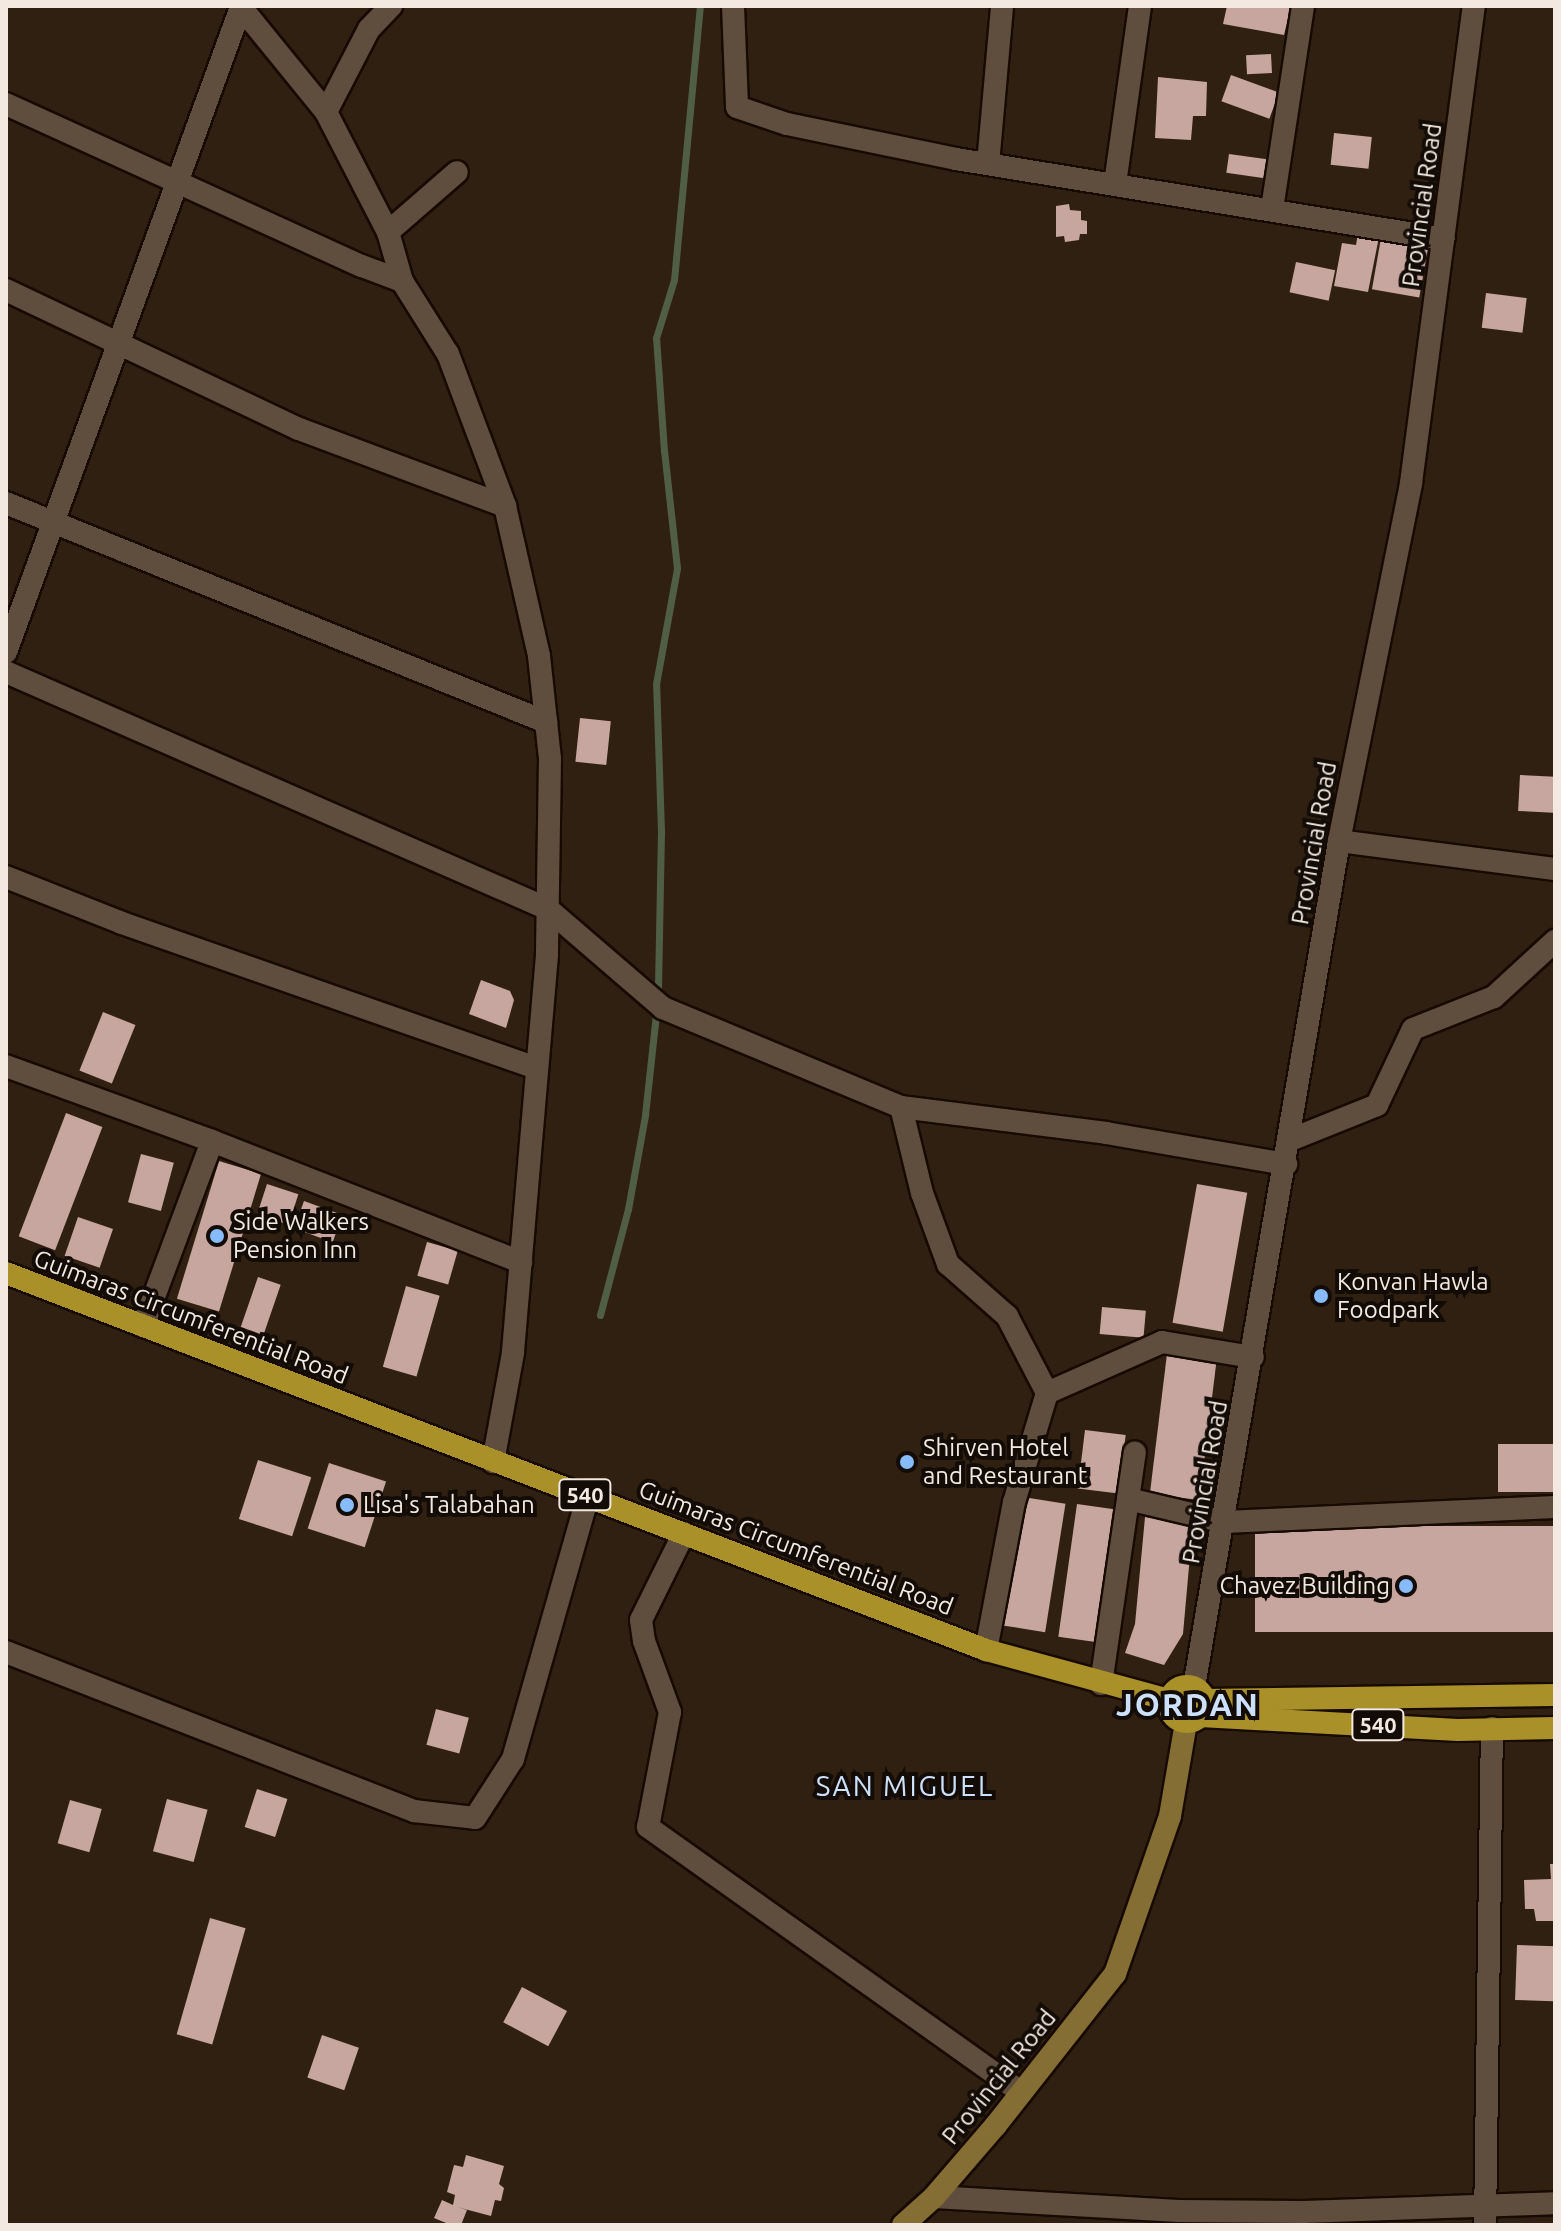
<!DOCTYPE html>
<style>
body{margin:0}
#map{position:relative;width:1561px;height:2231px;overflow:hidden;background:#302012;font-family:Ubuntu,sans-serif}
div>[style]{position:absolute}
.stream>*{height:7px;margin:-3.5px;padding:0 3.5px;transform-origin:3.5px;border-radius:3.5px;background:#515e46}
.building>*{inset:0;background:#c7a6a0;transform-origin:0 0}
.roads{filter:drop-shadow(2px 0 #170a01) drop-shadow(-2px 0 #170a01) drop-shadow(0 2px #170a01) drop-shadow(0 -2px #170a01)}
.minor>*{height:22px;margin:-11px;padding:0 11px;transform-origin:11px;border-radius:11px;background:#5f4d3e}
.tertiary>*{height:22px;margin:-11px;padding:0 11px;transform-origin:11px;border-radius:11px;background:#5f4d3e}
.secondary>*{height:22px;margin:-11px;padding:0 11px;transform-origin:11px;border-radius:11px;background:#846e34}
.primary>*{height:22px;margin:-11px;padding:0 11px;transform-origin:11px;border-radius:11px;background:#a99029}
.primary>.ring{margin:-11px;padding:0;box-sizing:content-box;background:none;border:22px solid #a99029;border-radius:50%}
.dots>*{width:22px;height:22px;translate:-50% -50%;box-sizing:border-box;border:4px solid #130c06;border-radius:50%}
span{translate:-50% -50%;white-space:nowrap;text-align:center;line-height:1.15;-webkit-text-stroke:8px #130c06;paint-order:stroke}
.shield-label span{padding:2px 6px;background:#130c06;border:2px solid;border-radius:6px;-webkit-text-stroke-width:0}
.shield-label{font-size:22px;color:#f4e9e0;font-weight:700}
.street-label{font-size:24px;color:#f4e9e0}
.poi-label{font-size:24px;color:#f4e9e0}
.left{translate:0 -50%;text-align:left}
.right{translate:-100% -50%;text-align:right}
.quarter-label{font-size:28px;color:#cde0f9;letter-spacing:2px}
.district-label{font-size:32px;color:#cde0f9;font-weight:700;letter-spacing:2px}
.frame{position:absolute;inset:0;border:8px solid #f4e9e0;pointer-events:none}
</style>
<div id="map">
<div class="stream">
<i style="left:658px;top:988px;width:157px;rotate:-88.9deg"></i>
<i style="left:661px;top:831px;width:147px;rotate:-91.9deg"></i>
<i style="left:656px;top:684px;width:118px;rotate:-79.7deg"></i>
<i style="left:677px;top:568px;width:118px;rotate:-96.3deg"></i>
<i style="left:664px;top:451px;width:113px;rotate:-94deg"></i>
<i style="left:656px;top:338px;width:61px;rotate:-72.8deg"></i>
<i style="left:674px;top:280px;width:275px;rotate:-84.6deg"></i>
<i style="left:600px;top:1315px;width:110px;rotate:-75.2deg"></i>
<i style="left:628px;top:1209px;width:96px;rotate:-79.7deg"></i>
<i style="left:645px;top:1115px;width:102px;rotate:-83.8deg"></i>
</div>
<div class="building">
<i style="clip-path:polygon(1227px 6px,1291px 6px,1284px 35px,1223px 24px)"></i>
<i style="left:1271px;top:54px;width:19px;height:25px;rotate:87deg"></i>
<i style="left:1231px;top:75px;width:51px;height:28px;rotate:20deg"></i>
<i style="clip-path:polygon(1158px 77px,1207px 82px,1206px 116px,1193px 116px,1191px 140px,1155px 138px)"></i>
<i style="left:1334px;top:133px;width:38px;height:32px;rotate:6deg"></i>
<i style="left:1229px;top:154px;width:42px;height:19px;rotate:8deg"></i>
<i style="clip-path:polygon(1069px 204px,1070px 210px,1081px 211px,1081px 220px,1087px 221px,1087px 234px,1080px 234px,1079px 240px,1065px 242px,1064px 236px,1056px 237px,1056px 206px)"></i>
<i style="clip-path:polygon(1358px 233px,1379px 237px,1368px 292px,1334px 286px,1342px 243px,1356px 245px)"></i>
<i style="left:1381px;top:238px;width:48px;height:52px;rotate:10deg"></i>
<i style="left:1296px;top:262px;width:40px;height:31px;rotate:12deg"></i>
<i style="left:1486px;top:293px;width:41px;height:35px;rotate:7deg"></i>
<i style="left:580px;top:718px;width:31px;height:44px;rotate:6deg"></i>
<i style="left:1520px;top:775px;width:35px;height:36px;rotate:3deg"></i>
<i style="clip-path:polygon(481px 980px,510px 991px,514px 1000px,506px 1028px,469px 1014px)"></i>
<i style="left:103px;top:1012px;width:35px;height:63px;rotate:22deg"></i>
<i style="left:66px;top:1113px;width:39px;height:132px;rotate:21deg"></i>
<i style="left:141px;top:1154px;width:34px;height:50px;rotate:15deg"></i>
<i style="left:219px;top:1161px;width:44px;height:144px;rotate:17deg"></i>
<i style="left:267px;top:1184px;width:33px;height:32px;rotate:18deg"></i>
<i style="left:1197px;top:1184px;width:51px;height:141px;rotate:10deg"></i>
<i style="left:304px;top:1201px;width:41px;height:29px;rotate:20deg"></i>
<i style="left:78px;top:1217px;width:37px;height:41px;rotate:19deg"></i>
<i style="left:427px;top:1242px;width:32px;height:35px;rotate:16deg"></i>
<i style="left:258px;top:1277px;width:24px;height:53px;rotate:19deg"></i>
<i style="left:406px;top:1286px;width:35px;height:84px;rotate:16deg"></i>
<i style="left:1102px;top:1307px;width:44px;height:27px;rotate:5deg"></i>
<i style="left:1167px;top:1354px;width:50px;height:141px;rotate:7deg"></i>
<i style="left:1085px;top:1430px;width:41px;height:59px;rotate:7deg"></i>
<i style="left:1555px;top:1444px;width:48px;height:57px;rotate:90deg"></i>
<i style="left:258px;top:1460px;width:56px;height:62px;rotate:18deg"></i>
<i style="left:329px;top:1463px;width:60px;height:69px;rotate:18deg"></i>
<i style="left:1023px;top:1497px;width:43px;height:130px;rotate:9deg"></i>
<i style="left:1077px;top:1504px;width:41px;height:134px;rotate:8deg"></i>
<i style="clip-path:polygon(1145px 1517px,1193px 1522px,1183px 1634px,1164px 1665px,1125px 1653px,1135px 1624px)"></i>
<i style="left:1555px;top:1526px;width:106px;height:300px;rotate:90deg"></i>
<i style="left:436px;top:1709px;width:34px;height:37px;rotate:15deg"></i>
<i style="left:257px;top:1789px;width:32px;height:40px;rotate:18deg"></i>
<i style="left:167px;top:1799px;width:42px;height:54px;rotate:15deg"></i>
<i style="left:70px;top:1800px;width:33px;height:45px;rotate:16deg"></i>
<i style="clip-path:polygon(1550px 1864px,1555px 1864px,1555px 1921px,1536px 1921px,1534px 1909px,1525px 1909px,1524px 1880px,1551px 1879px)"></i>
<i style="left:210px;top:1918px;width:37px;height:121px;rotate:16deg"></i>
<i style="left:1517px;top:1945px;width:38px;height:55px;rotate:2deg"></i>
<i style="left:522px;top:1987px;width:51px;height:40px;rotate:28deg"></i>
<i style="left:322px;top:2035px;width:39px;height:45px;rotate:19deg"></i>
<i style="clip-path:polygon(466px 2155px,504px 2166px,499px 2184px,504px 2188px,501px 2201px,495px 2200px,491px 2216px,457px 2207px,467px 2210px,461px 2225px,451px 2225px,434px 2218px,442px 2200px,453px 2205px,455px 2195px,447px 2192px,454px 2165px,463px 2167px)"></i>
</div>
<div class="roads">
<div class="minor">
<i style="left:240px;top:6px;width:136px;rotate:50.9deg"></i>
<i style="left:326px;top:112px;width:135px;rotate:62.7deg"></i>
<i style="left:388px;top:232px;width:51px;rotate:74.1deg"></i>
<i style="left:402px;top:281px;width:86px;rotate:57.8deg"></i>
<i style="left:448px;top:354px;width:162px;rotate:69.4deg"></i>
<i style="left:505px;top:506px;width:154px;rotate:77.2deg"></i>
<i style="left:539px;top:656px;width:104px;rotate:83.9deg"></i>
<i style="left:550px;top:759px;width:196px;rotate:90.9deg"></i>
<i style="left:547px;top:955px;width:399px;rotate:94.9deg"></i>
<i style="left:513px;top:1353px;width:111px;rotate:100.4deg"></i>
<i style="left:733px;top:6px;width:101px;rotate:87.7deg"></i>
<i style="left:737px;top:107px;width:53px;rotate:18.8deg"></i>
<i style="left:787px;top:124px;width:173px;rotate:11.7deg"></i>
<i style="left:956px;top:159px;width:494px;rotate:9.3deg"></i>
<i style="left:6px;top:104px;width:391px;rotate:24.5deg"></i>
<i style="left:362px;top:266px;width:43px;rotate:20.6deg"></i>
<i style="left:326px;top:112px;width:93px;rotate:-62.6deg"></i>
<i style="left:369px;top:29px;width:32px;rotate:-46deg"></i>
<i style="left:988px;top:164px;width:159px;rotate:-84.9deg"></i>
<i style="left:1115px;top:184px;width:180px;rotate:-82deg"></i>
<i style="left:1272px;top:209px;width:205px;rotate:-81.3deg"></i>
<i style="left:388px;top:232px;width:91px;rotate:-41deg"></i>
<i style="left:6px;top:290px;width:324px;rotate:25.4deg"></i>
<i style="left:299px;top:429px;width:220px;rotate:20.5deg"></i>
<i style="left:6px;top:503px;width:583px;rotate:22.08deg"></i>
<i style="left:6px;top:652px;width:686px;rotate:-69.98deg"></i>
<i style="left:6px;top:672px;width:592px;rotate:23.62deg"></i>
<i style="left:548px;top:909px;width:152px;rotate:40.7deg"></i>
<i style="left:663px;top:1008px;width:258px;rotate:22.6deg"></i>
<i style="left:901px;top:1107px;width:207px;rotate:7.2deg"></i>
<i style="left:1106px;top:1133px;width:183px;rotate:9.8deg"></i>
<i style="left:1339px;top:841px;width:218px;rotate:7.4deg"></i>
<i style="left:6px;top:877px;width:125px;rotate:21.6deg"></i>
<i style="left:122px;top:923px;width:439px;rotate:19.3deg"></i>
<i style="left:6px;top:1066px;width:219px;rotate:20deg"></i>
<i style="left:212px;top:1141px;width:332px;rotate:21.4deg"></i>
<i style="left:901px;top:1107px;width:89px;rotate:76.3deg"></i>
<i style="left:922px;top:1193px;width:76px;rotate:69.9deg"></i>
<i style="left:948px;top:1264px;width:79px;rotate:41.4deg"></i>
<i style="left:1007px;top:1316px;width:87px;rotate:62.5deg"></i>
<i style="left:1047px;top:1393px;width:114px;rotate:106.8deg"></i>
<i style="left:1014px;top:1502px;width:151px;rotate:100.7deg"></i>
<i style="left:1290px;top:1140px;width:94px;rotate:-21.9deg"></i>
<i style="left:1377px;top:1105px;width:84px;rotate:-64.7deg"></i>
<i style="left:1413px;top:1029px;width:87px;rotate:-21.6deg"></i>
<i style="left:1494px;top:997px;width:83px;rotate:-42.6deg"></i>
<i style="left:143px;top:1326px;width:197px;rotate:-69.5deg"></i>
<i style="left:1047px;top:1393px;width:126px;rotate:-23.9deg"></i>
<i style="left:1162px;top:1342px;width:92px;rotate:9.4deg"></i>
<i style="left:1128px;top:1499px;width:100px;rotate:13.3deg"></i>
<i style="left:1225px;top:1522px;width:330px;rotate:-2.6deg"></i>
<i style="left:684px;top:1533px;width:97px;rotate:116.3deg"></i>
<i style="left:641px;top:1620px;width:21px;rotate:82deg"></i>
<i style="left:644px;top:1641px;width:76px;rotate:69.9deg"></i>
<i style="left:670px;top:1712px;width:117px;rotate:100.8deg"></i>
<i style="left:648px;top:1827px;width:458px;rotate:35.4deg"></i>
<i style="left:6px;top:1652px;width:438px;rotate:21.3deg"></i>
<i style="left:414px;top:1811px;width:61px;rotate:6.5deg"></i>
<i style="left:475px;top:1818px;width:70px;rotate:-57.2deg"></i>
<i style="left:513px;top:1759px;width:273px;rotate:-74.1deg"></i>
<i style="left:1101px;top:1684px;width:234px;rotate:-81.7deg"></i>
<i style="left:934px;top:2197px;width:245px;rotate:3.3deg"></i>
<i style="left:1179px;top:2211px;width:124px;rotate:0.5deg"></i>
<i style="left:1303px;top:2212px;width:252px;rotate:-2deg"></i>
<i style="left:1485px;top:2225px;width:497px;rotate:-89.2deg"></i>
</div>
<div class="tertiary">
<i style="left:1194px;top:1687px;width:858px;rotate:-80.27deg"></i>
<i style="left:1339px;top:841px;width:365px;rotate:-78.6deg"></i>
<i style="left:1411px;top:483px;width:481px;rotate:-82.5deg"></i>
</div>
<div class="secondary">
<i style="left:903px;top:2225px;width:42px;rotate:-42.1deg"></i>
<i style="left:934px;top:2197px;width:95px;rotate:-49.3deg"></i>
<i style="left:996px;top:2125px;width:192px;rotate:-51.8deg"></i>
<i style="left:1115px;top:1974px;width:167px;rotate:-70.8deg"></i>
<i style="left:1170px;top:1816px;width:95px;rotate:-80.3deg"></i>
</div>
<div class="primary">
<i style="left:6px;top:1273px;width:1050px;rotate:21.04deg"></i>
<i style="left:986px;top:1650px;width:190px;rotate:15.3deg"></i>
<i class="ring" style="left:1169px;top:1686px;width:14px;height:14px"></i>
<i style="left:1204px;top:1700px;width:351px;rotate:-0.8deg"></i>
<i style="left:1200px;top:1716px;width:258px;rotate:3.1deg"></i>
<i style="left:1458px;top:1730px;width:97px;rotate:-1.2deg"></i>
</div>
</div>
<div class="dots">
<i style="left:217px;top:1236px;background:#87bbfb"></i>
<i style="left:1321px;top:1296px;background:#87bbfb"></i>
<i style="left:907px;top:1462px;background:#87bbfb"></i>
<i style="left:347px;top:1505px;background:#87bbfb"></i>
<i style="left:1406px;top:1586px;background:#87bbfb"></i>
</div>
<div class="shield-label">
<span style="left:585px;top:1495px">540</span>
<span style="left:1378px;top:1725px">540</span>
</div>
<div class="street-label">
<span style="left:1422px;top:205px;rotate:-82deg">Provincial Road</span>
<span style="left:1314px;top:843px;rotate:-80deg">Provincial Road</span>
<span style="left:191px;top:1317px;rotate:21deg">Guimaras Circumferential Road</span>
<span style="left:1205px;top:1482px;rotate:-80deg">Provincial Road</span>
<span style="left:796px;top:1548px;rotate:21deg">Guimaras Circumferential Road</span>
<span style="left:999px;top:2077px;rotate:-51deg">Provincial Road</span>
</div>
<div class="poi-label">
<span class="left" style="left:233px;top:1236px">Side Walkers<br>Pension Inn</span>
<span class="left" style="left:1337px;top:1296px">Konvan Hawla<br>Foodpark</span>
<span class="left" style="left:923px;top:1462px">Shirven Hotel<br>and Restaurant</span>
<span class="left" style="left:363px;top:1505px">Lisa's Talabahan</span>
<span class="right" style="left:1390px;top:1586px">Chavez Building</span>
</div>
<div class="quarter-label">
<span style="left:905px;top:1786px">SAN MIGUEL</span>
</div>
<div class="district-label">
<span style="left:1188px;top:1704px">JORDAN</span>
</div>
<div class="frame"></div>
</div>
